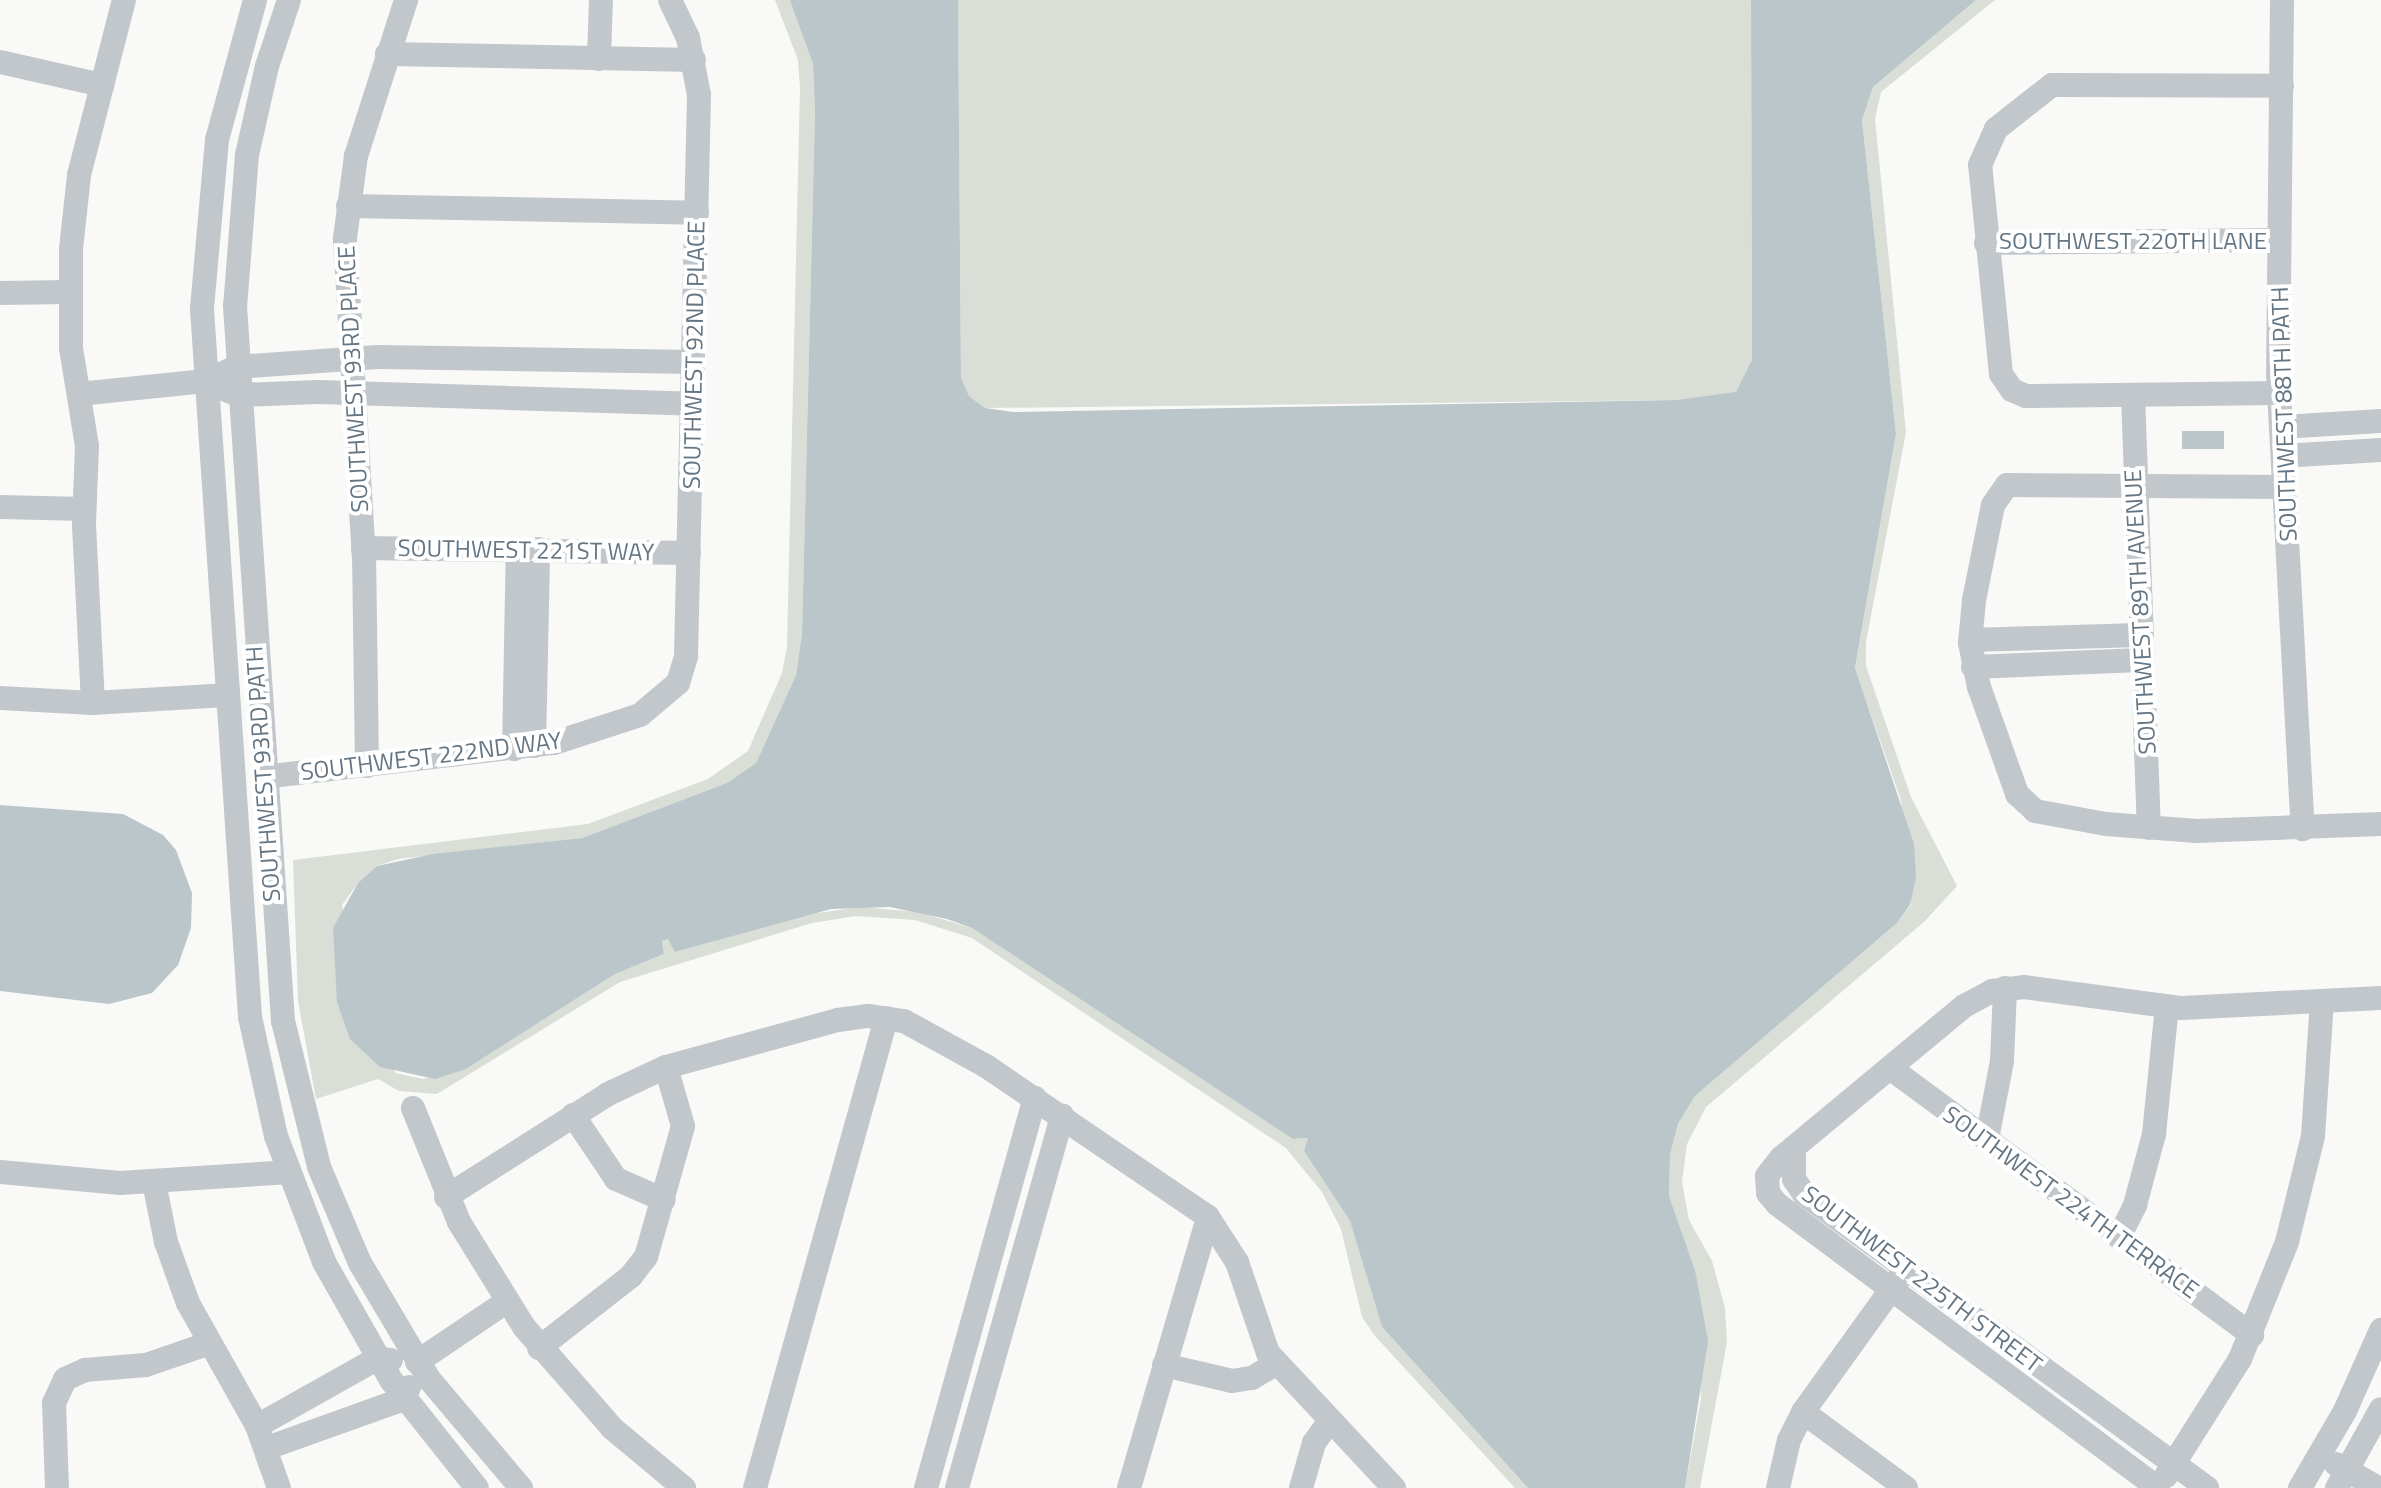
<!DOCTYPE html>
<style>
body{margin:0}
#map{position:relative;width:2381px;height:1488px;overflow:hidden;background:#f9f9f7;font-family:"Titillium Web",sans-serif}
div>[style]{position:absolute}
.green>*{inset:0;background:#d9ded6}
.water>*{inset:0;background:#bac6ca;transform-origin:0 0}
.minor>*{height:24px;margin:-12px;padding:0 12px;transform-origin:12px;border-radius:12px;background:#c2c7cb}
span{translate:-50% -50%;white-space:nowrap;text-align:center;line-height:1.15;-webkit-text-stroke:8px #fff;paint-order:stroke}
.street-label{font-size:24px;color:#647583}
</style>
<div id="map">
<div class="green">
<i style="clip-path:polygon(775px 0,790px 0,800px 22px,813px 64px,815px 112px,802px 634px,796px 675px,756px 763px,727px 783px,582px 838px,398px 859px,377px 866px,358px 883px,342px 905px,395px 1073px,423px 1079px,466px 1069px,615px 974px,664px 954px,662px 941px,668px 939px,676px 952px,810px 914px,861px 907px,918px 912px,972px 928px,1293px 1139px,1309px 1138px,1304px 1151px,1350px 1221px,1382px 1327px,1528px 1488px,1515px 1488px,1375px 1336px,1362px 1317px,1341px 1229px,1322px 1192px,1286px 1148px,972px 938px,915px 920px,856px 916px,812px 923px,620px 982px,437px 1094px,399px 1091px,378px 1079px,316px 1099px,298px 1001px,293px 860px,588px 824px,708px 779px,748px 751px,782px 673px,787px 647px,800px 88px,798px 60px)"></i>
<i style="clip-path:polygon(958px 0,1751px 0,1752px 360px,1745px 381px,1736px 392px,1715px 399px,1677px 400px,985px 408px,969px 396px,961px 379px)"></i>
<i style="clip-path:polygon(1976px 0,1995px 0,1881px 92px,1875px 119px,1906px 432px,1866px 642px,1866px 666px,1911px 797px,1957px 886px,1925px 921px,1706px 1107px,1687px 1144px,1682px 1182px,1689px 1220px,1712px 1261px,1725px 1308px,1727px 1342px,1700px 1488px,1685px 1488px,1701px 1398px,1695px 1270px,1669px 1196px,1670px 1155px,1678px 1124px,1695px 1096px,1897px 923px,1911px 905px,1901px 800px,1855px 669px,1896px 434px,1862px 120px,1873px 87px)"></i>
</div>
<div class="water">
<i style="clip-path:polygon(790px 0,958px 0,961px 378px,969px 396px,985px 408px,1013px 412px,1677px 400px,1736px 392px,1752px 360px,1751px 0,1976px 0,1873px 87px,1862px 120px,1896px 434px,1855px 668px,1914px 844px,1916px 877px,1910px 905px,1897px 923px,1695px 1096px,1678px 1124px,1670px 1155px,1669px 1196px,1695px 1270px,1708px 1341px,1685px 1488px,1528px 1488px,1382px 1327px,1350px 1221px,1304px 1151px,1308px 1138px,1293px 1139px,972px 928px,947px 919px,890px 907px,831px 909px,675px 952px,668px 939px,662px 941px,664px 954px,615px 974px,466px 1069px,435px 1079px,380px 1067px,350px 1039px,337px 1002px,333px 928px,358px 883px,377px 866px,433px 854px,582px 838px,727px 783px,756px 763px,796px 675px,802px 634px,815px 112px,813px 64px)"></i>
<i style="left:2182px;top:431px;width:42px;height:18px"></i>
<i style="clip-path:polygon(0 805px,123px 814px,163px 835px,176px 850px,192px 893px,191px 928px,178px 965px,152px 993px,109px 1004px,0 991px)"></i>
</div>
<div class="minor">
<i style="left:255px;top:0;width:145px;rotate:105.2deg"></i>
<i style="left:217px;top:140px;width:170px;rotate:95.1deg"></i>
<i style="left:202px;top:309px;width:710px;rotate:86.12deg"></i>
<i style="left:250px;top:1017px;width:122px;rotate:77.7deg"></i>
<i style="left:276px;top:1136px;width:135px;rotate:69.1deg"></i>
<i style="left:324px;top:1262px;width:136px;rotate:60.4deg"></i>
<i style="left:391px;top:1380px;width:138px;rotate:51.5deg"></i>
<i style="left:289px;top:0;width:70px;rotate:108.4deg"></i>
<i style="left:267px;top:66px;width:91px;rotate:102.7deg"></i>
<i style="left:247px;top:155px;width:151px;rotate:94.5deg"></i>
<i style="left:235px;top:306px;width:717px;rotate:86.16deg"></i>
<i style="left:283px;top:1021px;width:150px;rotate:76.1deg"></i>
<i style="left:319px;top:1167px;width:104px;rotate:66.9deg"></i>
<i style="left:360px;top:1263px;width:135px;rotate:59.3deg"></i>
<i style="left:429px;top:1379px;width:143px;rotate:49.8deg"></i>
<i style="left:2282px;top:0;width:373px;rotate:90.6deg"></i>
<i style="left:2278px;top:373px;width:457px;rotate:86.9deg"></i>
<i style="left:387px;top:54px;width:307px;rotate:1.1deg"></i>
<i style="left:599px;top:59px;width:59px;rotate:-88.1deg"></i>
<i style="left:0;top:62px;width:105px;rotate:12.7deg"></i>
<i style="left:348px;top:206px;width:349px;rotate:1.1deg"></i>
<i style="left:1986px;top:243px;width:293px;rotate:-0.6deg"></i>
<i style="left:0;top:293px;width:70px;rotate:-0.8deg"></i>
<i style="left:226px;top:390px;width:14px;rotate:21deg"></i>
<i style="left:239px;top:395px;width:79px;rotate:-2.2deg"></i>
<i style="left:318px;top:392px;width:375px;rotate:1.8deg"></i>
<i style="left:2279px;top:393px;width:253px;rotate:179.3deg"></i>
<i style="left:2026px;top:396px;width:15px;rotate:-157deg"></i>
<i style="left:2012px;top:390px;width:19px;rotate:-125deg"></i>
<i style="left:2001px;top:374px;width:210px;rotate:-95.7deg"></i>
<i style="left:1980px;top:165px;width:39px;rotate:-66deg"></i>
<i style="left:1996px;top:129px;width:71px;rotate:-38.2deg"></i>
<i style="left:2052px;top:85px;width:230px;rotate:0.2deg"></i>
<i style="left:79px;top:394px;width:127px;rotate:-5.9deg"></i>
<i style="left:205px;top:381px;width:34px;rotate:-24deg"></i>
<i style="left:236px;top:367px;width:142px;rotate:-4deg"></i>
<i style="left:378px;top:357px;width:316px;rotate:0.9deg"></i>
<i style="left:2133px;top:395px;width:433px;rotate:87.9deg"></i>
<i style="left:2281px;top:427px;width:100px;rotate:-3.4deg"></i>
<i style="left:2283px;top:456px;width:98px;rotate:-3.5deg"></i>
<i style="left:2286px;top:487px;width:279px;rotate:-179.6deg"></i>
<i style="left:2007px;top:485px;width:24px;rotate:125deg"></i>
<i style="left:1993px;top:505px;width:97px;rotate:101.3deg"></i>
<i style="left:1974px;top:600px;width:43px;rotate:95.3deg"></i>
<i style="left:1970px;top:643px;width:45px;rotate:78.4deg"></i>
<i style="left:1979px;top:687px;width:114px;rotate:70.4deg"></i>
<i style="left:2017px;top:794px;width:25px;rotate:43deg"></i>
<i style="left:2035px;top:811px;width:72px;rotate:10.4deg"></i>
<i style="left:2106px;top:824px;width:91px;rotate:4.4deg"></i>
<i style="left:2197px;top:831px;width:184px;rotate:-2.2deg"></i>
<i style="left:0;top:507px;width:84px;rotate:1.4deg"></i>
<i style="left:363px;top:548px;width:326px;rotate:0.9deg"></i>
<i style="left:1971px;top:640px;width:168px;rotate:-1.7deg"></i>
<i style="left:1973px;top:667px;width:168px;rotate:-2.4deg"></i>
<i style="left:0;top:698px;width:93px;rotate:3.1deg"></i>
<i style="left:93px;top:703px;width:133px;rotate:-3.4deg"></i>
<i style="left:93px;top:703px;width:179px;rotate:-92.9deg"></i>
<i style="left:84px;top:524px;width:78px;rotate:-87.8deg"></i>
<i style="left:87px;top:446px;width:99px;rotate:-99.3deg"></i>
<i style="left:71px;top:348px;width:99px;rotate:-90deg"></i>
<i style="left:71px;top:249px;width:74px;rotate:-83.8deg"></i>
<i style="left:79px;top:175px;width:181px;rotate:-75.6deg"></i>
<i style="left:534px;top:746px;width:197px;rotate:-88.8deg"></i>
<i style="left:514px;top:749px;width:200px;rotate:-88.9deg"></i>
<i style="left:367px;top:766px;width:206px;rotate:-90.8deg"></i>
<i style="left:364px;top:560px;width:323px;rotate:-93.4deg"></i>
<i style="left:345px;top:238px;width:83px;rotate:-82.4deg"></i>
<i style="left:356px;top:156px;width:164px;rotate:-72.2deg"></i>
<i style="left:263px;top:777px;width:293px;rotate:-6.7deg"></i>
<i style="left:554px;top:743px;width:90px;rotate:-18deg"></i>
<i style="left:640px;top:715px;width:50px;rotate:-40.1deg"></i>
<i style="left:678px;top:683px;width:28px;rotate:-73deg"></i>
<i style="left:686px;top:656px;width:561px;rotate:-88.67deg"></i>
<i style="left:699px;top:95px;width:58px;rotate:-100.9deg"></i>
<i style="left:688px;top:38px;width:42px;rotate:-115.3deg"></i>
<i style="left:1890px;top:1068px;width:450px;rotate:36.4deg"></i>
<i style="left:413px;top:1108px;width:123px;rotate:68deg"></i>
<i style="left:459px;top:1222px;width:123px;rotate:58.2deg"></i>
<i style="left:524px;top:1327px;width:134px;rotate:48.9deg"></i>
<i style="left:612px;top:1428px;width:94px;rotate:39.8deg"></i>
<i style="left:573px;top:1115px;width:77px;rotate:56.1deg"></i>
<i style="left:616px;top:1179px;width:52px;rotate:23.6deg"></i>
<i style="left:1987px;top:1139px;width:79px;rotate:-79.1deg"></i>
<i style="left:2002px;top:1061px;width:73px;rotate:-87.6deg"></i>
<i style="left:1794px;top:1151px;width:28px;rotate:90deg"></i>
<i style="left:1794px;top:1179px;width:18px;rotate:56deg"></i>
<i style="left:1804px;top:1194px;width:499px;rotate:36.1deg"></i>
<i style="left:0;top:1172px;width:121px;rotate:5.2deg"></i>
<i style="left:120px;top:1183px;width:168px;rotate:-3.7deg"></i>
<i style="left:154px;top:1182px;width:61px;rotate:78.7deg"></i>
<i style="left:166px;top:1242px;width:65px;rotate:70.2deg"></i>
<i style="left:188px;top:1303px;width:141px;rotate:60.7deg"></i>
<i style="left:257px;top:1426px;width:66px;rotate:70.5deg"></i>
<i style="left:446px;top:1197px;width:192px;rotate:-32.4deg"></i>
<i style="left:608px;top:1094px;width:64px;rotate:-25deg"></i>
<i style="left:666px;top:1067px;width:178px;rotate:-15.3deg"></i>
<i style="left:838px;top:1020px;width:30px;rotate:-8deg"></i>
<i style="left:868px;top:1016px;width:36px;rotate:8deg"></i>
<i style="left:904px;top:1021px;width:94px;rotate:28.8deg"></i>
<i style="left:986px;top:1066px;width:268px;rotate:34.2deg"></i>
<i style="left:1208px;top:1217px;width:54px;rotate:57.2deg"></i>
<i style="left:1237px;top:1262px;width:96px;rotate:71.2deg"></i>
<i style="left:1268px;top:1353px;width:185px;rotate:47deg"></i>
<i style="left:2119px;top:1237px;width:36px;rotate:-63deg"></i>
<i style="left:2135px;top:1205px;width:73px;rotate:-75deg"></i>
<i style="left:2154px;top:1134px;width:128px;rotate:-84.2deg"></i>
<i style="left:539px;top:1348px;width:117px;rotate:-38deg"></i>
<i style="left:631px;top:1276px;width:24px;rotate:-52deg"></i>
<i style="left:646px;top:1257px;width:136px;rotate:-74.2deg"></i>
<i style="left:683px;top:1126px;width:61px;rotate:-106.1deg"></i>
<i style="left:417px;top:1362px;width:107px;rotate:-34deg"></i>
<i style="left:1164px;top:1365px;width:70px;rotate:13.2deg"></i>
<i style="left:1232px;top:1381px;width:20px;rotate:-9deg"></i>
<i style="left:1252px;top:1378px;width:29px;rotate:-31deg"></i>
<i style="left:1803px;top:1412px;width:128px;rotate:36.4deg"></i>
<i style="left:257px;top:1426px;width:139px;rotate:-29.3deg"></i>
<i style="left:378px;top:1358px;width:13px;rotate:9deg"></i>
<i style="left:267px;top:1448px;width:145px;rotate:-19.7deg"></i>
<i style="left:404px;top:1399px;width:13px;rotate:-67deg"></i>
<i style="left:2336px;top:1464px;width:48px;rotate:29.7deg"></i>
<i style="left:2166px;top:1476px;width:138px;rotate:-57.7deg"></i>
<i style="left:2240px;top:1359px;width:126px;rotate:-68.1deg"></i>
<i style="left:2287px;top:1242px;width:109px;rotate:-76.2deg"></i>
<i style="left:2313px;top:1136px;width:135px;rotate:-86.2deg"></i>
<i style="left:57px;top:1488px;width:85px;rotate:-92deg"></i>
<i style="left:54px;top:1403px;width:26px;rotate:-65deg"></i>
<i style="left:65px;top:1379px;width:22px;rotate:-24deg"></i>
<i style="left:85px;top:1370px;width:61px;rotate:-4.7deg"></i>
<i style="left:146px;top:1365px;width:65px;rotate:-19deg"></i>
<i style="left:755px;top:1488px;width:488px;rotate:-74.4deg"></i>
<i style="left:926px;top:1488px;width:405px;rotate:-74.4deg"></i>
<i style="left:957px;top:1488px;width:387px;rotate:-74.2deg"></i>
<i style="left:1129px;top:1488px;width:282px;rotate:-73.7deg"></i>
<i style="left:1301px;top:1488px;width:47px;rotate:-73.9deg"></i>
<i style="left:1314px;top:1443px;width:28px;rotate:-55deg"></i>
<i style="left:1778px;top:1488px;width:49px;rotate:-77.1deg"></i>
<i style="left:1789px;top:1440px;width:31px;rotate:-63deg"></i>
<i style="left:1803px;top:1412px;width:166px;rotate:-54.3deg"></i>
<i style="left:2158px;top:1488px;width:475px;rotate:-143.3deg"></i>
<i style="left:1777px;top:1204px;width:14px;rotate:-129deg"></i>
<i style="left:1768px;top:1193px;width:17px;rotate:-93deg"></i>
<i style="left:1767px;top:1176px;width:23px;rotate:-52deg"></i>
<i style="left:1781px;top:1158px;width:238px;rotate:-39.7deg"></i>
<i style="left:1964px;top:1006px;width:32px;rotate:-28deg"></i>
<i style="left:1992px;top:991px;width:32px;rotate:-7deg"></i>
<i style="left:2024px;top:987px;width:159px;rotate:7.6deg"></i>
<i style="left:2182px;top:1008px;width:199px;rotate:-2.9deg"></i>
<i style="left:2300px;top:1488px;width:89px;rotate:-59.7deg"></i>
<i style="left:2345px;top:1411px;width:89px;rotate:-66deg"></i>
<i style="left:2337px;top:1488px;width:90px;rotate:-60.9deg"></i>
</div>
<div class="street-label">
<span style="left:2133px;top:241px">SOUTHWEST 220TH LANE</span>
<span style="left:694px;top:355px;rotate:-89deg">SOUTHWEST 92ND PLACE</span>
<span style="left:353px;top:379px;rotate:-93deg">SOUTHWEST 93RD PLACE</span>
<span style="left:2284px;top:414px;rotate:-92deg">SOUTHWEST 88TH PATH</span>
<span style="left:526px;top:550px;rotate:1deg">SOUTHWEST 221ST WAY</span>
<span style="left:2140px;top:612px;rotate:-93deg">SOUTHWEST 89TH AVENUE</span>
<span style="left:431px;top:756px;rotate:-7deg">SOUTHWEST 222ND WAY</span>
<span style="left:263px;top:774px;rotate:-94deg">SOUTHWEST 93RD PATH</span>
<span style="left:2071px;top:1202px;rotate:36deg">SOUTHWEST 224TH TERRACE</span>
<span style="left:1922px;top:1279px;rotate:37deg">SOUTHWEST 225TH STREET</span>
</div>
</div>
